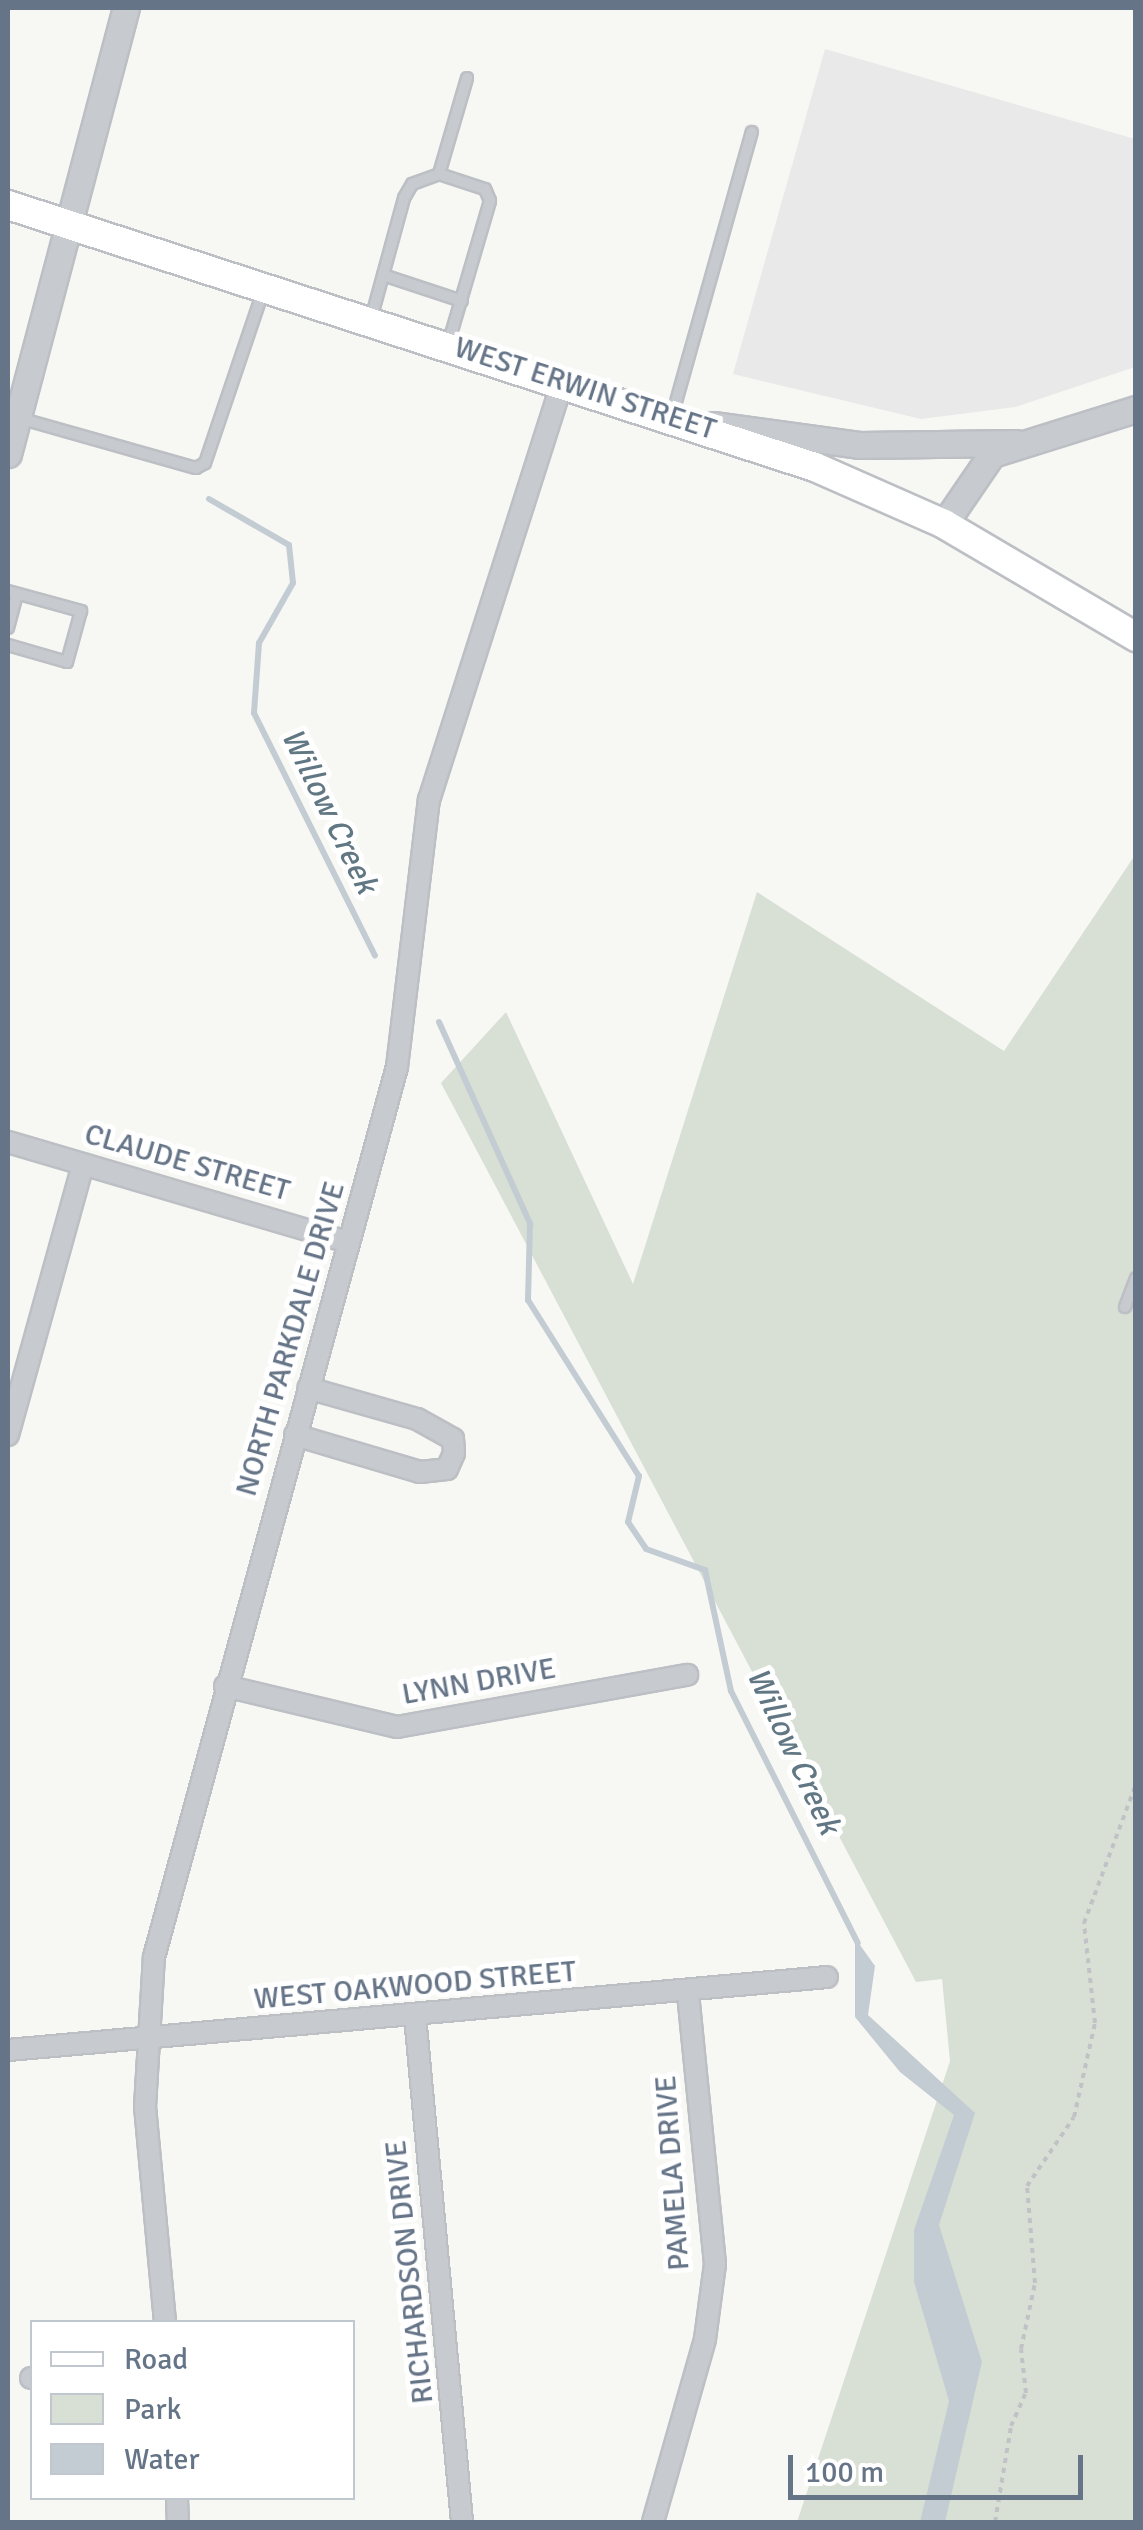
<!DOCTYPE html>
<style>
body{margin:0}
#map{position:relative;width:1143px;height:2530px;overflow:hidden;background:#f7f8f4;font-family:Signika,sans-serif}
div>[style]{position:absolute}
.built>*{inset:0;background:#e8e9e8}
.green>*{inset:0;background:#d8e0d5}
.water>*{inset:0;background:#c3ccd2}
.stream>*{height:6px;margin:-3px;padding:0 3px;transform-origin:3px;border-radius:3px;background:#c3ccd2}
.path>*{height:4px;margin-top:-2px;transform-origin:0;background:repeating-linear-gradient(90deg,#c1c2c5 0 5px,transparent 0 10px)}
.roads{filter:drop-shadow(2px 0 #bcbfc4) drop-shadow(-2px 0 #bcbfc4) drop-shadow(0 2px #bcbfc4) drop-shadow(0 -2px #bcbfc4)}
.service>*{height:10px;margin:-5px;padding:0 5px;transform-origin:5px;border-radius:5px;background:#c7cace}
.minor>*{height:20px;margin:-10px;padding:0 10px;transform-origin:10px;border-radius:10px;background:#c7cace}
.tertiary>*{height:25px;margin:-12.5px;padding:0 12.5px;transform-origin:12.5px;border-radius:12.5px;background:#c7cace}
.secondary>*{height:28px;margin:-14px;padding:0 14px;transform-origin:14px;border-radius:14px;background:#fff}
span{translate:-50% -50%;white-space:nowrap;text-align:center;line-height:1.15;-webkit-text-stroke:10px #fff;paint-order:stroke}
.street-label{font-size:30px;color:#657487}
.water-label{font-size:32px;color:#617783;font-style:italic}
.frame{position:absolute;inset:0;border:10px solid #657487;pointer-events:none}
.legend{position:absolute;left:30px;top:2320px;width:325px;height:180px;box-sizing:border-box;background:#fff;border:2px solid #c1c7cf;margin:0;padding:12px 18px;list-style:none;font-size:30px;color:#657487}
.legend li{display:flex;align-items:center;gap:20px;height:50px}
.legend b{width:50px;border:2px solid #c1c7cf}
.scale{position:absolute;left:788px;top:2455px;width:295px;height:45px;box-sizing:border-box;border:5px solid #657487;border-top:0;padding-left:12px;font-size:30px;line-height:35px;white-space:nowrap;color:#657487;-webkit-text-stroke:8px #fff;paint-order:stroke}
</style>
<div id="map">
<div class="built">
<i style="clip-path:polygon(825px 49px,1135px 139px,1135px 367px,1015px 407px,921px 419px,733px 374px)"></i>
</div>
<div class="green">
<i style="clip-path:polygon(1135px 855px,1135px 2522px,797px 2522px,950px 2061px,942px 1979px,916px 1982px,441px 1083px,506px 1012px,633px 1284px,757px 892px,1004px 1051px)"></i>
</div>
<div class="water">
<i style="clip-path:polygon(855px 1938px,875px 1966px,868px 2015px,975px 2113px,939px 2225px,982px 2362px,945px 2522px,920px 2522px,949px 2401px,914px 2282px,914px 2230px,954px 2115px,900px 2072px,855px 2017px)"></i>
</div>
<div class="stream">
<i style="left:209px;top:499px;width:92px;rotate:29.9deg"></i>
<i style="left:289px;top:545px;width:38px;rotate:84deg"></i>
<i style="left:293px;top:583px;width:69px;rotate:119.5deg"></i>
<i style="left:259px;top:643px;width:70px;rotate:94.1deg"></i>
<i style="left:254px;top:713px;width:271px;rotate:63.5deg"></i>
<i style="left:439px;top:1022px;width:222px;rotate:65.7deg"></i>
<i style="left:530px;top:1224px;width:76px;rotate:91.5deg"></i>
<i style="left:528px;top:1300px;width:208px;rotate:57.8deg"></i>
<i style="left:639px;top:1476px;width:47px;rotate:103.4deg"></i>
<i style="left:628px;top:1522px;width:32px;rotate:56deg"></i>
<i style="left:646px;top:1549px;width:63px;rotate:19.6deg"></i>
<i style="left:705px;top:1570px;width:124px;rotate:77.9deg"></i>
<i style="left:731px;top:1691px;width:282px;rotate:63.3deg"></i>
</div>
<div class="path">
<i style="left:995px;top:2522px;width:97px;rotate:-80.5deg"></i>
<i style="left:1011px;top:2426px;width:36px;rotate:-66deg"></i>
<i style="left:1026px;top:2393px;width:44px;rotate:-96.5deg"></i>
<i style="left:1021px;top:2349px;width:67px;rotate:-78deg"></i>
<i style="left:1035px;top:2283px;width:97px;rotate:-94.7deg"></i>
<i style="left:1027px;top:2186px;width:83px;rotate:-55.7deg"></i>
<i style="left:1074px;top:2117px;width:96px;rotate:-77.4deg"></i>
<i style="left:1095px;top:2023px;width:101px;rotate:-96.3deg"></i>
<i style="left:1084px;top:1923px;width:148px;rotate:-69.5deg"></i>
</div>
<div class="roads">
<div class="service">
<i style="left:439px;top:174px;width:48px;rotate:18.1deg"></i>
<i style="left:485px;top:189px;width:13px;rotate:67deg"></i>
<i style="left:490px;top:201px;width:150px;rotate:106.3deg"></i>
<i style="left:383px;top:275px;width:83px;rotate:18.2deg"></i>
<i style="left:371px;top:319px;width:125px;rotate:-74.7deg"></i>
<i style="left:404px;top:198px;width:16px;rotate:-60deg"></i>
<i style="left:412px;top:184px;width:29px;rotate:-20deg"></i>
<i style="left:439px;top:174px;width:100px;rotate:-73.7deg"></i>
<i style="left:672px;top:416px;width:295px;rotate:-74.3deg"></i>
<i style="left:19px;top:418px;width:184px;rotate:15.8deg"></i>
<i style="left:196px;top:468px;width:10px;rotate:-29deg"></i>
<i style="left:205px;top:463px;width:184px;rotate:-71.3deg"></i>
<i style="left:8px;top:591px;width:76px;rotate:15.3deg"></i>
<i style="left:81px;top:611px;width:53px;rotate:105.4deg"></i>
<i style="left:67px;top:662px;width:61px;rotate:-163.9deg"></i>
<i style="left:8px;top:628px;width:35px;rotate:-75deg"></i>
<i style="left:1125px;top:1307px;width:31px;rotate:-69deg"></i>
</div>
<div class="minor">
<i style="left:8px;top:1142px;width:354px;rotate:16.4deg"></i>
<i style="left:8px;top:1435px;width:281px;rotate:-74.5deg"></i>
<i style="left:295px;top:1435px;width:130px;rotate:16.5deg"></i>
<i style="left:420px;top:1472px;width:27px;rotate:-6deg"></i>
<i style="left:447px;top:1469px;width:17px;rotate:-66deg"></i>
<i style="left:454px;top:1453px;width:14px;rotate:-94deg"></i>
<i style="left:453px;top:1439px;width:41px;rotate:-150.9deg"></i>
<i style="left:417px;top:1419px;width:113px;rotate:-164.1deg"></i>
<i style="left:225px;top:1686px;width:177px;rotate:13.4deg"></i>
<i style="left:397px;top:1727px;width:295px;rotate:-10.2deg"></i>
<i style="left:415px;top:2016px;width:508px;rotate:84.69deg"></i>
<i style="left:8px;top:2050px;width:822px;rotate:-5.09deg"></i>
<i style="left:165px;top:2322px;width:216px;rotate:-95.3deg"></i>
<i style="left:145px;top:2107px;width:150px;rotate:-86.6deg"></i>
<i style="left:154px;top:1957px;width:923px;rotate:-74.73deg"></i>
<i style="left:397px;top:1067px;width:269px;rotate:-83.2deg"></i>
<i style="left:429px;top:800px;width:440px;rotate:-72.3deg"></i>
<i style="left:31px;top:2378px;width:1px"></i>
<i style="left:177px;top:2498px;width:24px;rotate:88deg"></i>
<i style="left:653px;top:2522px;width:190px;rotate:-74.1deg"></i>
<i style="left:705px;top:2339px;width:76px;rotate:-82.4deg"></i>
<i style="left:715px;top:2264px;width:273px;rotate:-95.7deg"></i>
</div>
<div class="tertiary">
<i style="left:713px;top:425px;width:147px;rotate:7.8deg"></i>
<i style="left:859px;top:445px;width:157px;rotate:-0.7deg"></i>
<i style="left:8px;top:454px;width:461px;rotate:-75.2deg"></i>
<i style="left:944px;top:524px;width:85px;rotate:-55.6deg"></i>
<i style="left:992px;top:454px;width:151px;rotate:-17.4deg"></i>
</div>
<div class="secondary">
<i style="left:8px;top:205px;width:848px;rotate:17.99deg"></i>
<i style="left:815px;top:467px;width:141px;rotate:23.8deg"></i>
<i style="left:944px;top:524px;width:223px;rotate:30.5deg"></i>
</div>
</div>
<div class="street-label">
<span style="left:585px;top:389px;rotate:18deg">WEST ERWIN STREET</span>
<span style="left:187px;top:1163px;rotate:16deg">CLAUDE STREET</span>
<span style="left:291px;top:1339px;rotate:-74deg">NORTH PARKDALE DRIVE</span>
<span style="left:479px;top:1682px;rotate:-10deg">LYNN DRIVE</span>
<span style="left:415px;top:1986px;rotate:-5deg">WEST OAKWOOD STREET</span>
<span style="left:673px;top:2173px;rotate:-94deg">PAMELA DRIVE</span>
<span style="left:410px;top:2272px;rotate:-96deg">RICHARDSON DRIVE</span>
</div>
<div class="water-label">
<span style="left:329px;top:811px;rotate:64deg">Willow Creek</span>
<span style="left:793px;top:1751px;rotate:65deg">Willow Creek</span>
</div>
<div class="frame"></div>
<ul class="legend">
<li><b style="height:12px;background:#fff"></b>Road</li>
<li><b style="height:28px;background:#d8e0d5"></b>Park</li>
<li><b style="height:28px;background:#c3ccd2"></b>Water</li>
</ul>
<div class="scale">100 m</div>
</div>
